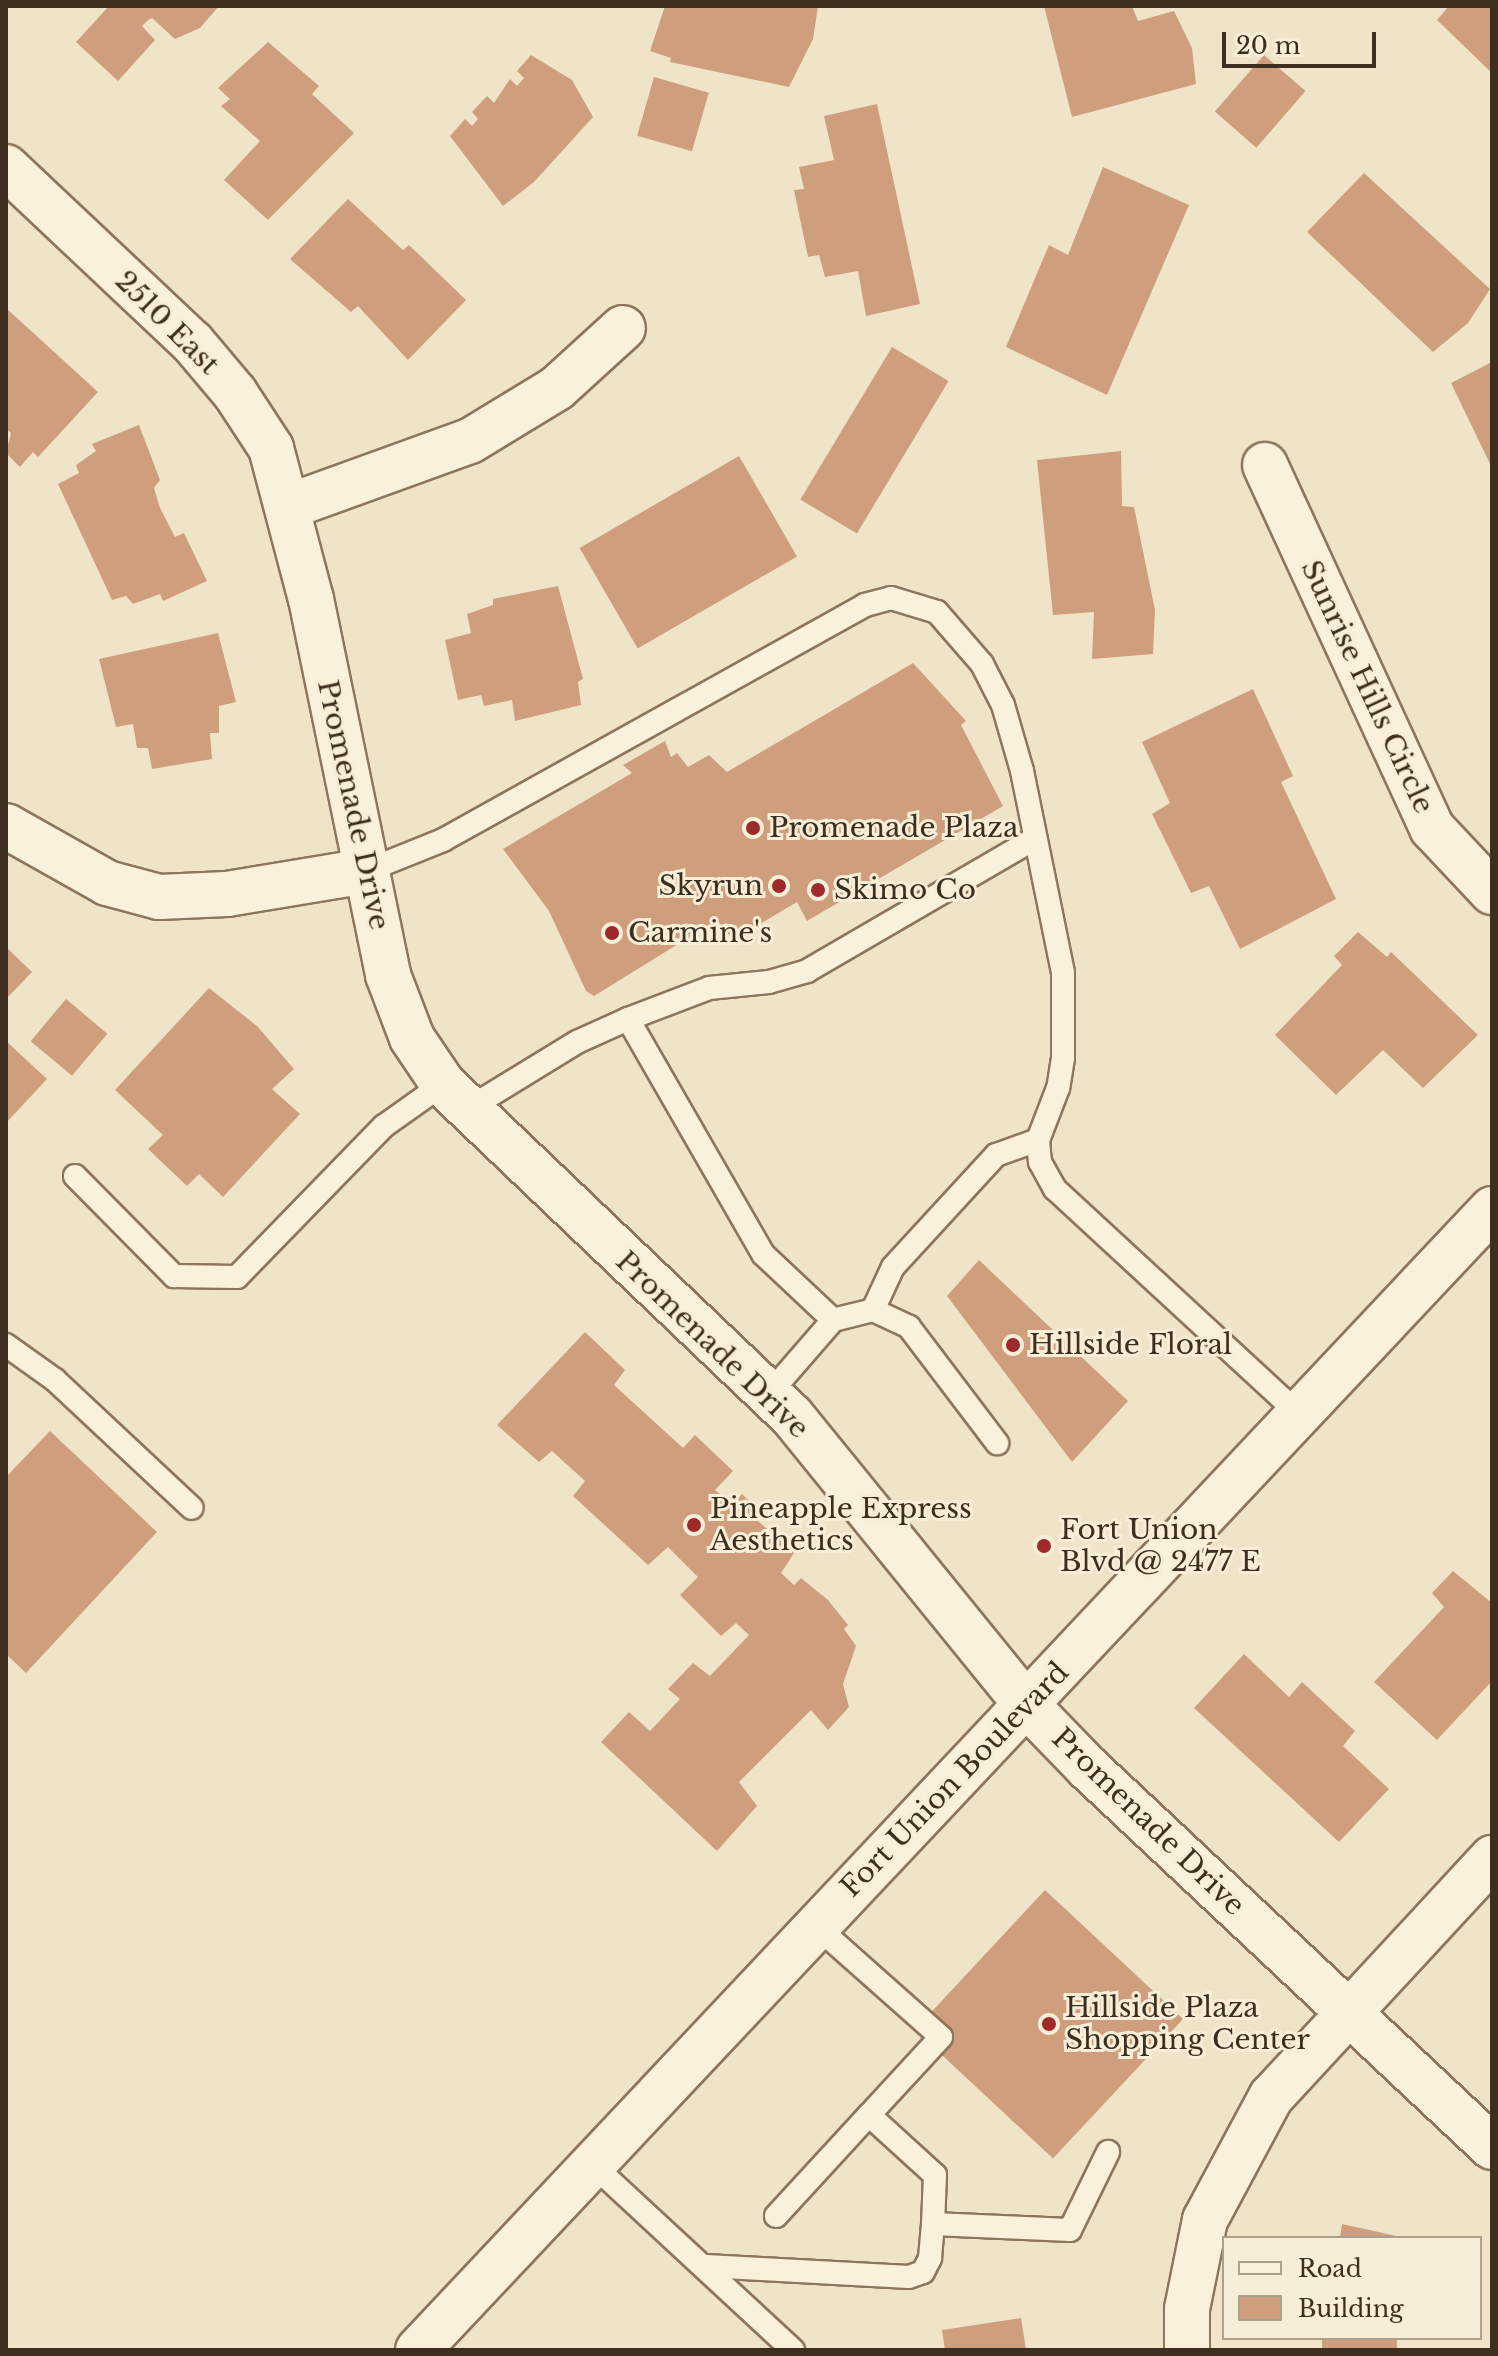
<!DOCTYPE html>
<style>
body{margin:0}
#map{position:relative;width:1498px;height:2356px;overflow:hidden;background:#f0e4c8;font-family:"Libre Baskerville",serif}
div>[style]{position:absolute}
.building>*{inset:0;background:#cf9f7d;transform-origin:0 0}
.roads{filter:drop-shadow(2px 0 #8d765c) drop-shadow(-2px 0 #8d765c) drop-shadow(0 2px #8d765c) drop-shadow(0 -2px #8d765c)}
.lane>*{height:22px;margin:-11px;padding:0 11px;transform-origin:11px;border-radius:11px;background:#faf1dc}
.street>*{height:44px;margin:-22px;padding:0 22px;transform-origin:22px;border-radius:22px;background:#faf1dc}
.secondary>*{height:44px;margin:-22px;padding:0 22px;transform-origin:22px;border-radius:22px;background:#faf1dc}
.dots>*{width:22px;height:22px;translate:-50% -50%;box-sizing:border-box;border:4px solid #f7eed8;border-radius:50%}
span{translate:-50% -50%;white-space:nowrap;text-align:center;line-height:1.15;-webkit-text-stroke:6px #f7eed8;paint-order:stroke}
.street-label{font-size:28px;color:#3d2e20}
.poi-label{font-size:28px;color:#3d2e20}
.left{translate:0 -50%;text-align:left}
.right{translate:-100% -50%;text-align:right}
.frame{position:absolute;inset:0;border:8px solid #3d2e20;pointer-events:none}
.legend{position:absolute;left:1222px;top:2236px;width:260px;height:104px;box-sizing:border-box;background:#f7eed8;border:2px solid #ada18e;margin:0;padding:10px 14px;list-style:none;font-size:24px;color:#3d2e20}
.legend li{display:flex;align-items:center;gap:16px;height:40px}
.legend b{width:40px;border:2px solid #ada18e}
.scale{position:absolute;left:1222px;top:32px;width:154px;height:36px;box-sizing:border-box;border:4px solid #3d2e20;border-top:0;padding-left:10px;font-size:24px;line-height:28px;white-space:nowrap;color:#3d2e20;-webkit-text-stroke:6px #f7eed8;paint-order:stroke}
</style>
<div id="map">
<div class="building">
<i style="clip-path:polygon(109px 6px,219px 6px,200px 28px,175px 39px,152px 18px,148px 20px,142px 26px,155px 40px,118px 81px,76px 42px)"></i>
<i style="clip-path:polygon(665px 6px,818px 6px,813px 39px,789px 87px,670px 62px,671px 58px,650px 51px)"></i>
<i style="clip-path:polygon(1044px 6px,1132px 6px,1138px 21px,1174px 11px,1192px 48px,1196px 84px,1072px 117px)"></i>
<i style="clip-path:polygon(1449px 6px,1492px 6px,1492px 73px,1437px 20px)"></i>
<i style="clip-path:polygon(268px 42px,319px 86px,312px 94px,354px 133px,268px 220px,224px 180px,260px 141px,221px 106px,230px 99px,218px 88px)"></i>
<i style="clip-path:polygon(531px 55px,572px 80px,593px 117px,534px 182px,503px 206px,450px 136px,465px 119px,472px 126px,478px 119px,472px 112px,487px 96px,494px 103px,510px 79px,517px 86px,524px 78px,517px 71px)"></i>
<i style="left:1264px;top:55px;width:55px;height:75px;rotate:41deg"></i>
<i style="left:654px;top:77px;width:57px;height:61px;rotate:16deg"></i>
<i style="clip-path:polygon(877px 104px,920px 304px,866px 316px,858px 271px,825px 277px,819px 255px,808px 257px,794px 190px,804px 189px,799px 167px,834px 160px,824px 116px)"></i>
<i style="clip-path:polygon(1103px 167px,1189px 205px,1107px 395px,1006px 347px,1049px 245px,1068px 255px)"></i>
<i style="clip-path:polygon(1364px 173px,1490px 289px,1468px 323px,1433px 352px,1307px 232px)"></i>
<i style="clip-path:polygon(348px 199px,403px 250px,409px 245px,466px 300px,408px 360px,358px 306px,351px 312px,290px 259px)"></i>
<i style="clip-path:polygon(6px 308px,98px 392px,38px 457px,33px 452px,20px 467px,6px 453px,11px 433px,6px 429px)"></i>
<i style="left:892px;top:347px;width:66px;height:178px;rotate:31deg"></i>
<i style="clip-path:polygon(1492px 362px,1492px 468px,1451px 383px)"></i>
<i style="clip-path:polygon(139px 425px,160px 480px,154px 488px,160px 508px,175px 537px,184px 533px,207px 581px,163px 601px,160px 594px,133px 604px,126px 596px,112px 600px,58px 484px,79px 473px,76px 465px,96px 451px,92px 444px)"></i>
<i style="clip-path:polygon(1121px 451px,1122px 506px,1134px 507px,1155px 610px,1153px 654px,1092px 659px,1094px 612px,1053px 615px,1037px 460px)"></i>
<i style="left:739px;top:456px;width:116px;height:184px;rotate:60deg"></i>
<i style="clip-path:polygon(558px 586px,583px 679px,578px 682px,581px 705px,515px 721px,512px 700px,484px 706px,481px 695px,458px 700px,445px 640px,471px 633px,467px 614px,493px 605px,493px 599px)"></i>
<i style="clip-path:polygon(218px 633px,236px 702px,219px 706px,219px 733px,210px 733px,212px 759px,152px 769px,148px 748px,137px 748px,133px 724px,116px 727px,99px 659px)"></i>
<i style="clip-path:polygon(913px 663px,966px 721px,961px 725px,1003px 806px,807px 921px,797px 902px,733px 940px,717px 920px,594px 996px,586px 991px,549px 911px,503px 849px,632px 773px,623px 765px,665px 741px,671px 757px,677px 753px,688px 767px,709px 755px,727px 772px)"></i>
<i style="clip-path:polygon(1253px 689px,1293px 776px,1281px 782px,1336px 899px,1240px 949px,1209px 886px,1191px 893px,1152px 814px,1170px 803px,1142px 742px)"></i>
<i style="clip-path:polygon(1358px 932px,1387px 957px,1391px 952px,1478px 1035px,1423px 1088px,1383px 1050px,1336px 1095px,1275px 1035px,1342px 965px,1334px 956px)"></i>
<i style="clip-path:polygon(6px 947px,32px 972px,6px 999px)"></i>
<i style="clip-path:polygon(209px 988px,257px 1026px,294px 1069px,272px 1089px,300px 1114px,223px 1197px,199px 1174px,187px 1186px,148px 1149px,163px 1135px,115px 1090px)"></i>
<i style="left:66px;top:999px;width:54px;height:55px;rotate:40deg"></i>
<i style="clip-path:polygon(6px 1041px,47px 1079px,6px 1123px)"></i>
<i style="clip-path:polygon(979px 1260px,1128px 1401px,1072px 1462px,947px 1296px)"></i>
<i style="clip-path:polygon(585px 1332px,625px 1370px,614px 1385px,683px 1448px,695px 1435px,733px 1471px,715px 1490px,733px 1505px,742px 1494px,763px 1514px,758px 1521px,794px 1553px,781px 1573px,794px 1585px,801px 1578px,828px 1600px,848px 1625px,844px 1629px,856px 1646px,843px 1684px,849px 1707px,828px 1730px,811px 1710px,739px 1782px,757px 1806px,717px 1851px,601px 1742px,629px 1712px,650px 1731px,680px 1699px,668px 1689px,693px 1663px,710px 1676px,749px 1635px,736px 1623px,721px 1636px,680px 1595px,698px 1577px,668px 1547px,648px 1565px,573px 1496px,585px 1481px,552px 1451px,539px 1462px,497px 1425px)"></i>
<i style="clip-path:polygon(50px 1431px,157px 1532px,26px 1673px,6px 1654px,6px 1477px)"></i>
<i style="clip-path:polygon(1453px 1571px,1492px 1603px,1492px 1681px,1437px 1740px,1374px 1682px,1444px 1607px,1432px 1593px)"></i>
<i style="clip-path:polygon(1244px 1654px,1289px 1697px,1302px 1682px,1355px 1731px,1343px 1746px,1389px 1789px,1339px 1842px,1194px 1708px)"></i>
<i style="left:1045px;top:1890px;width:189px;height:191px;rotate:43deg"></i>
<i style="clip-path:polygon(1342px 2224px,1401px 2237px,1400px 2238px,1340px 2238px)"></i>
<i style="clip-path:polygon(1021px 2318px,1026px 2350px,945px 2350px,942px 2330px)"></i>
<i style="left:1322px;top:2338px;width:75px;height:12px"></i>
</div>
<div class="roads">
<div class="lane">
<i style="left:366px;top:871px;width:83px;rotate:-21.9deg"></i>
<i style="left:443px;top:840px;width:483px;rotate:-29.1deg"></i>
<i style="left:865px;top:605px;width:27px;rotate:-15deg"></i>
<i style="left:891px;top:598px;width:48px;rotate:16.9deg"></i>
<i style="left:937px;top:612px;width:69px;rotate:49.1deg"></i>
<i style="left:982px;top:664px;width:46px;rotate:62.9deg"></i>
<i style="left:1003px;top:705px;width:69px;rotate:73.9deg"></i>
<i style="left:1022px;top:771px;width:206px;rotate:78.5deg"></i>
<i style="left:1063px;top:973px;width:85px;rotate:90deg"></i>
<i style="left:1063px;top:1058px;width:30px;rotate:99deg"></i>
<i style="left:1058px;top:1088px;width:56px;rotate:111deg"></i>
<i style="left:1038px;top:1140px;width:22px;rotate:85deg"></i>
<i style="left:1040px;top:1162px;width:31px;rotate:61deg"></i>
<i style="left:1055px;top:1189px;width:333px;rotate:42.7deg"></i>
<i style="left:628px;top:1019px;width:87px;rotate:-20.9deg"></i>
<i style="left:709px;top:988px;width:60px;rotate:-5.7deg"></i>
<i style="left:769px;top:982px;width:40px;rotate:-16deg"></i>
<i style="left:807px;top:971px;width:263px;rotate:-30.2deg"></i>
<i style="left:466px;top:1110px;width:130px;rotate:-31.5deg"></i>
<i style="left:577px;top:1042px;width:56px;rotate:-24.3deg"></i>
<i style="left:628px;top:1019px;width:271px;rotate:60.1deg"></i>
<i style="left:763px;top:1254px;width:96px;rotate:43.3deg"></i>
<i style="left:75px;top:1176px;width:141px;rotate:45.3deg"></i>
<i style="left:174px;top:1276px;width:63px;rotate:0.9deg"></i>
<i style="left:237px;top:1277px;width:211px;rotate:-45.8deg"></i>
<i style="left:384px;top:1126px;width:72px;rotate:-35.4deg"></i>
<i style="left:873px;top:1310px;width:47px;rotate:-65.1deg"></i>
<i style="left:893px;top:1267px;width:152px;rotate:-47.4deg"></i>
<i style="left:996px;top:1155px;width:45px;rotate:-19.7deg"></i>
<i style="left:6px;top:1345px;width:60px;rotate:35.5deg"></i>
<i style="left:55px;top:1380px;width:187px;rotate:43.1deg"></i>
<i style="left:769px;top:1394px;width:98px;rotate:-49.1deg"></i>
<i style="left:833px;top:1320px;width:41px;rotate:-14deg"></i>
<i style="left:873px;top:1310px;width:40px;rotate:25deg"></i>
<i style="left:909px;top:1327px;width:146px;rotate:52.8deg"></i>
<i style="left:816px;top:1926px;width:167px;rotate:41.6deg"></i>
<i style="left:941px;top:2037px;width:106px;rotate:132.7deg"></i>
<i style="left:592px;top:2164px;width:274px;rotate:42.8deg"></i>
<i style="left:776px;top:2216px;width:137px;rotate:-47.4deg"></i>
<i style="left:869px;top:2115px;width:89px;rotate:42.3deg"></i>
<i style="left:935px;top:2175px;width:49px;rotate:92.3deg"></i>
<i style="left:933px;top:2224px;width:137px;rotate:2.5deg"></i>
<i style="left:1070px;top:2230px;width:87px;rotate:-64deg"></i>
<i style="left:706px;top:2266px;width:203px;rotate:3.1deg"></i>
<i style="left:909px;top:2277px;width:15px;rotate:-20deg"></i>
<i style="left:923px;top:2272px;width:16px;rotate:-63deg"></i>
<i style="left:930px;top:2258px;width:34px;rotate:-85deg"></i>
</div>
<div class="street">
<i style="left:6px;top:167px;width:255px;rotate:43.3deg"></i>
<i style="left:192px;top:342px;width:67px;rotate:49.9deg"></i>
<i style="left:235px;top:393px;width:66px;rotate:56.8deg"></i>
<i style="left:271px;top:448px;width:156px;rotate:75.2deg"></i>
<i style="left:311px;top:599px;width:384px;rotate:78.4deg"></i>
<i style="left:388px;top:975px;width:67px;rotate:69.1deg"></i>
<i style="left:412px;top:1038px;width:55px;rotate:56deg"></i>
<i style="left:443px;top:1084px;width:480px;rotate:43.6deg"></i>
<i style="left:791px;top:1415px;width:372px;rotate:50.9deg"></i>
<i style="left:1026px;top:1704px;width:89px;rotate:45.9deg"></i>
<i style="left:1088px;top:1768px;width:554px;rotate:43.17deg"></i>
<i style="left:1265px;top:465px;width:400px;rotate:65.3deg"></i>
<i style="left:1432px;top:828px;width:88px;rotate:46.8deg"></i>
<i style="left:290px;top:506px;width:191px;rotate:-19.9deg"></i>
<i style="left:470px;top:441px;width:102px;rotate:-31.3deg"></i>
<i style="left:557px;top:388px;width:89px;rotate:-42.3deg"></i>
<i style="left:6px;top:826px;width:116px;rotate:29.4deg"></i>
<i style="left:107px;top:883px;width:54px;rotate:15.1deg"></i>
<i style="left:159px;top:897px;width:68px;rotate:-2.5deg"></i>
<i style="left:227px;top:894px;width:141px;rotate:-9.4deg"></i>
<i style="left:1187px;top:2350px;width:41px;rotate:-90deg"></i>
<i style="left:1187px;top:2309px;width:91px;rotate:-78.6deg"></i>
<i style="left:1205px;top:2220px;width:140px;rotate:-61.8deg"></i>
<i style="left:1271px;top:2097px;width:326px;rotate:-47.2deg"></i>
</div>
<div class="secondary">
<i style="left:418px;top:2350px;width:1567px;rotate:-46.73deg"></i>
</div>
</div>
<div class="dots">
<i style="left:753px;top:828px;background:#9e2a2b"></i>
<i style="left:779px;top:886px;background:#9e2a2b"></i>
<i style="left:818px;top:890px;background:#9e2a2b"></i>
<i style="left:612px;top:933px;background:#9e2a2b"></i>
<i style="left:1013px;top:1345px;background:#9e2a2b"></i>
<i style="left:694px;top:1525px;background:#9e2a2b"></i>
<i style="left:1044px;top:1546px;background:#9e2a2b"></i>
<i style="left:1049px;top:2024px;background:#9e2a2b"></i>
</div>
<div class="street-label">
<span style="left:167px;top:323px;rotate:45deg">2510 East</span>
<span style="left:1367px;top:687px;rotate:65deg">Sunrise Hills Circle</span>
<span style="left:353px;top:805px;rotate:78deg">Promenade Drive</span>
<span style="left:712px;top:1345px;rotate:44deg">Promenade Drive</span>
<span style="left:955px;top:1780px;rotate:-46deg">Fort Union Boulevard</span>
<span style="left:1148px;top:1822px;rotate:44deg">Promenade Drive</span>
</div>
<div class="poi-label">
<span class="left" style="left:769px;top:828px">Promenade Plaza</span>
<span class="right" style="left:763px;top:886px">Skyrun</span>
<span class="left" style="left:834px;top:890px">Skimo Co</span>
<span class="left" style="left:628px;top:933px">Carmine's</span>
<span class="left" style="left:1029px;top:1345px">Hillside Floral</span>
<span class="left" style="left:710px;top:1525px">Pineapple Express<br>Aesthetics</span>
<span class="left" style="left:1060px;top:1546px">Fort Union<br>Blvd @ 2477 E</span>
<span class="left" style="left:1065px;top:2024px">Hillside Plaza<br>Shopping Center</span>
</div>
<div class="frame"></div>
<ul class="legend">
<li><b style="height:10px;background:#faf1dc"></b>Road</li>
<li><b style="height:22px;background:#cf9f7d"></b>Building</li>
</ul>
<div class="scale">20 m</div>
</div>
